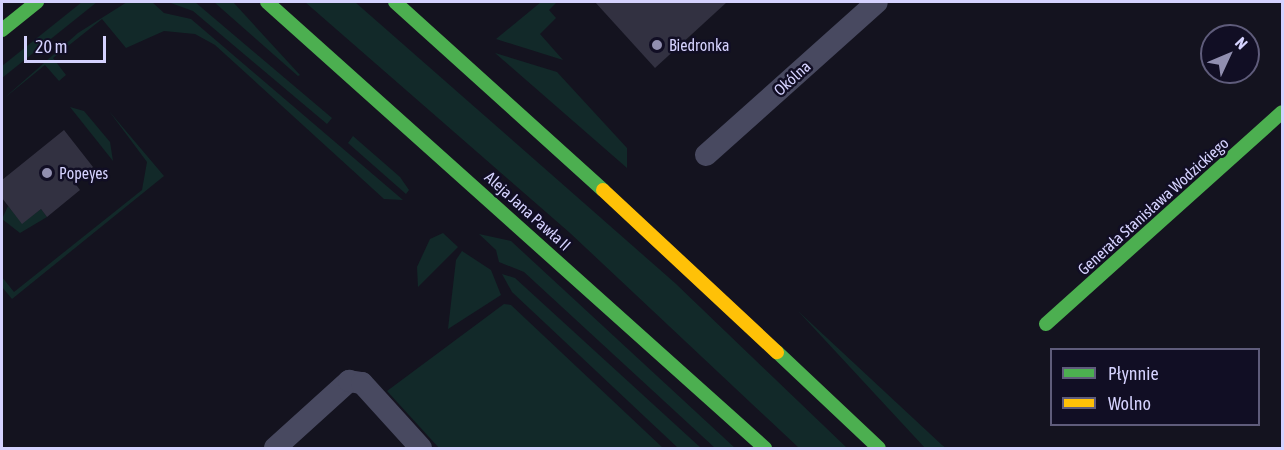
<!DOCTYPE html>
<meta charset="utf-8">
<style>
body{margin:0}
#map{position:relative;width:1284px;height:450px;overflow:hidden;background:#14131f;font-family:"Asap Condensed",sans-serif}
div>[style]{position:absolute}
.green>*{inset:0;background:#122929}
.building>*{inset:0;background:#323141}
.street>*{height:22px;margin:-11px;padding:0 11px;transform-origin:11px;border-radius:11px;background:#484960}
.fast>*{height:14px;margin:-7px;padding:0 7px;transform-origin:7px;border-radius:7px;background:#4caf50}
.slow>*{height:14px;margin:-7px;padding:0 7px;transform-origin:7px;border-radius:7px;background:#ffc107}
.dots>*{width:16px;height:16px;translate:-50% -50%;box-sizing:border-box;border:3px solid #110e24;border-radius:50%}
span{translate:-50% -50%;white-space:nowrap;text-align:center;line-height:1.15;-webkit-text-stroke:5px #110e24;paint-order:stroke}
.poi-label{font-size:16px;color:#d5d2fe}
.left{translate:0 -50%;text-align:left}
.street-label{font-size:16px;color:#d5d2fe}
.frame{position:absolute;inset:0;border:3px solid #d5d2fe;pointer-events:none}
.legend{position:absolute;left:1050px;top:348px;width:210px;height:78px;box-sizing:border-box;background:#110e24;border:2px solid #5f5c7b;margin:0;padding:8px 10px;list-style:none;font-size:18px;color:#d5d2fe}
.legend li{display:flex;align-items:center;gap:12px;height:30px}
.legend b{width:30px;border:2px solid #5f5c7b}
.north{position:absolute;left:1200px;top:24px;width:60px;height:60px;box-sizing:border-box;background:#110e24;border:2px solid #5f5c7b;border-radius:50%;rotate:46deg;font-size:16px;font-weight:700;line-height:24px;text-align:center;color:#d5d2fe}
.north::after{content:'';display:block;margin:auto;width:21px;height:27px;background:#918fb0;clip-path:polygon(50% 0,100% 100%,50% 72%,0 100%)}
.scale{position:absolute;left:24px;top:36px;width:82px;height:27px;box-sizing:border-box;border:3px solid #d5d2fe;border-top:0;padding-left:8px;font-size:18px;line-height:21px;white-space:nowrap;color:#d5d2fe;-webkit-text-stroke:4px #110e24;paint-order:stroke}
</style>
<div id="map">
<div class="green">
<i style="clip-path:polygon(82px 2px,97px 2px,2px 78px,2px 66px)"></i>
<i style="clip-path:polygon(127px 2px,152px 2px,164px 13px,191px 19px,403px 200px,384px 199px,215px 45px,195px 34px,164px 31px,126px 48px,102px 19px,53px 58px,66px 75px,59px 81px,45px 65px,2px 100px,78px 33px)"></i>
<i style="clip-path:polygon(168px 2px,195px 2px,332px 118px,327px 124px,193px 11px)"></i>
<i style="clip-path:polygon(214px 2px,233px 2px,300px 75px,298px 76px)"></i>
<i style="clip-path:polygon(305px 2px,355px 2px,675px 283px,847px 448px,799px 448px,570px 233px)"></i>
<i style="clip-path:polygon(541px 2px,557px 2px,549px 10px,556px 18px,540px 34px,563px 60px,496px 39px)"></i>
<i style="clip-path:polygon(495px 53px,557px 72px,627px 148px,627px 168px)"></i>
<i style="clip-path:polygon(70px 107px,84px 111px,110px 142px,113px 161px)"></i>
<i style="clip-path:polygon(109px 111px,164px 176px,12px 299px,2px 287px,2px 277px,14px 292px,142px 190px,147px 162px)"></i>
<i style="clip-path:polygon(353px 136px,400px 177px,409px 190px,406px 194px,348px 143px)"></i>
<i style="clip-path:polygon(8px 206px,22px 223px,41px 209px,47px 217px,20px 233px,2px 219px)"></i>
<i style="clip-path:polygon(443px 233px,458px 247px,418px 287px,417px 267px,430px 239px)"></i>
<i style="clip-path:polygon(479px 234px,511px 241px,735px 448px,715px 448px,524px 272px,499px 262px,496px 250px)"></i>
<i style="clip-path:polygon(462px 251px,491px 270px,501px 295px,448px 329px,456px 260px)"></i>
<i style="clip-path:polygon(502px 274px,515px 278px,701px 448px,678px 448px,512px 292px)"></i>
<i style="clip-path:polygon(504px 304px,511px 305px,663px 448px,439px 448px,387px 391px)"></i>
<i style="clip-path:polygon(798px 311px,942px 445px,946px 448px,925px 448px)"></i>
</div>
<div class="building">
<i style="clip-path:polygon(595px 2px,727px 2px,655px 68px)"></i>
<i style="clip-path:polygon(64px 130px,93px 167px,74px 182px,80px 190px,47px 217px,41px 209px,22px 224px,2px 198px,2px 180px)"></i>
</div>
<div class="street">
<i style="left:706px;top:155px;width:229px;rotate:-41.8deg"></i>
<i style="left:275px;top:448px;width:100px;rotate:-42.2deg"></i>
<i style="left:349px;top:381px;width:13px;rotate:9deg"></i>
<i style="left:362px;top:383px;width:88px;rotate:47.8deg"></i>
</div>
<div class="fast">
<i style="left:267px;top:2px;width:669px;rotate:41.85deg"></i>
<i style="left:395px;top:2px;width:280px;rotate:42.1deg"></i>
<i style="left:2px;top:30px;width:45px;rotate:-38.7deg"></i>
<i style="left:1046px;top:324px;width:317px;rotate:-41.9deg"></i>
<i style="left:777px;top:352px;width:140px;rotate:43.3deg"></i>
</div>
<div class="slow">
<i style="left:603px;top:190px;width:238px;rotate:43deg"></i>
</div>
<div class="dots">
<i style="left:657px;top:45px;background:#918fb0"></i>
<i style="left:47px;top:173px;background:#918fb0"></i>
</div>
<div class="poi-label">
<span class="left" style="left:669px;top:45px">Biedronka</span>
<span class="left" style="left:59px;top:173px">Popeyes</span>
</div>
<div class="street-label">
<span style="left:792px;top:78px;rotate:-42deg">Okólna</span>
<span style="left:1153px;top:206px;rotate:-42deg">Generała Stanisława Wodzickiego</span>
<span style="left:528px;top:211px;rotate:42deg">Aleja Jana Pawła II</span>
</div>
<div class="frame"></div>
<ul class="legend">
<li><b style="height:8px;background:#4caf50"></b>Płynnie</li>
<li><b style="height:8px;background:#ffc107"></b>Wolno</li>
</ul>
<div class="north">N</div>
<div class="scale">20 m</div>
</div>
